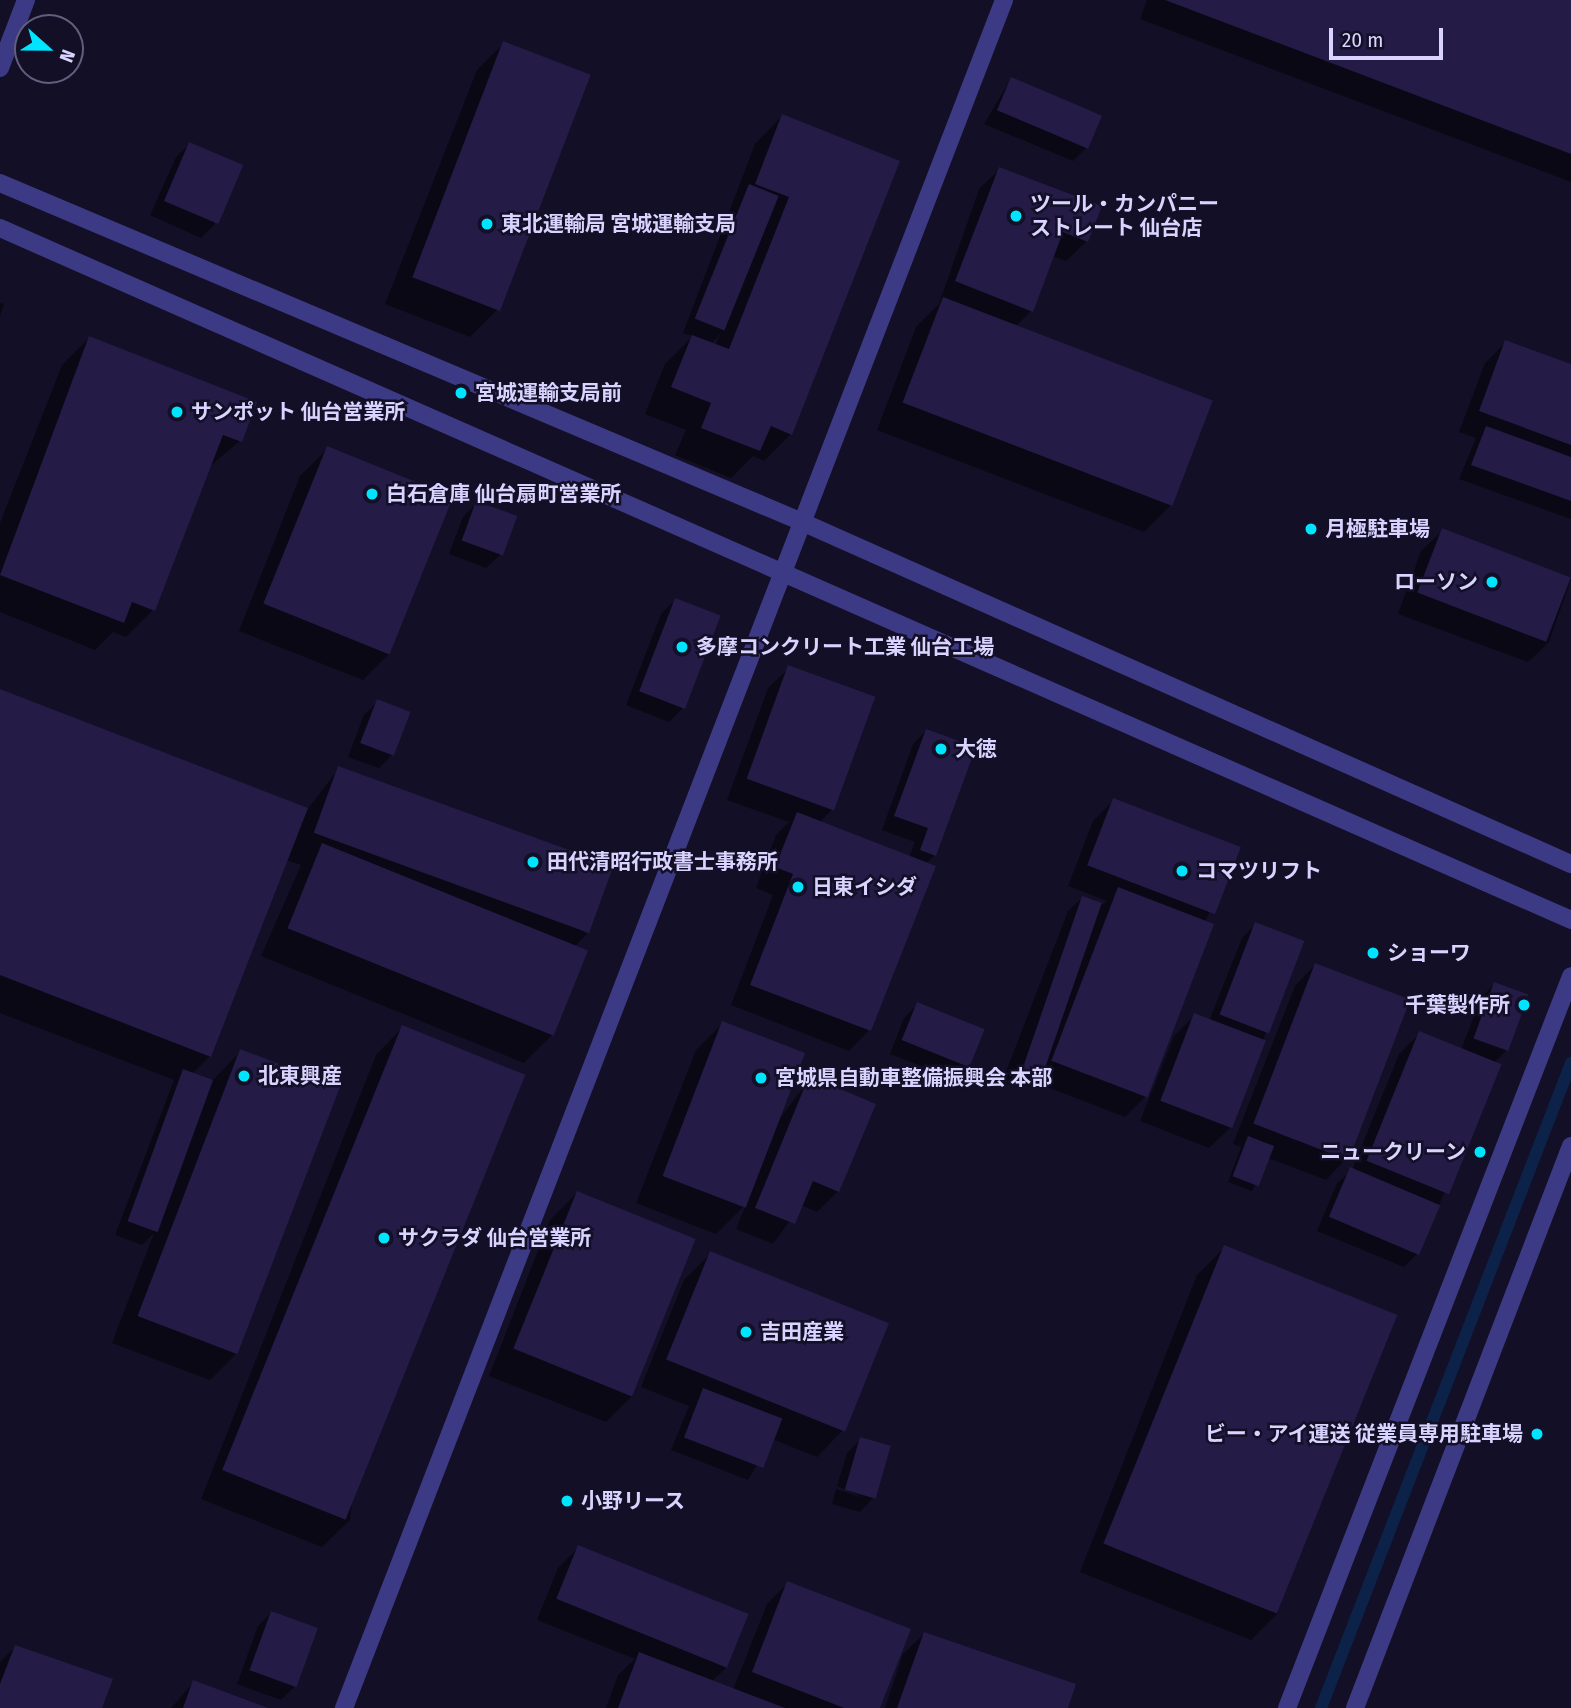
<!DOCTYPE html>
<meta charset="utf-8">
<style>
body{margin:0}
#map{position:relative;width:1571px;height:1708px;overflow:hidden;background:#130f26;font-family:"Fira Sans Condensed","Noto Sans JP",sans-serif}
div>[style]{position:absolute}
.shadow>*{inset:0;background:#0007}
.stream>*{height:12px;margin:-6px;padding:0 6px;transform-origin:6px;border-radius:6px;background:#0c2248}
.building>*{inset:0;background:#241b47;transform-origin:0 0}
.minor>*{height:18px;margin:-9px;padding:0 9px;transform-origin:9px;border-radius:9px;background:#3d3a85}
.dots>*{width:19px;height:19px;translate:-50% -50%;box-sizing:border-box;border:4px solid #130f26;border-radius:50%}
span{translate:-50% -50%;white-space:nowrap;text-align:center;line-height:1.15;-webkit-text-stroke:5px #130f26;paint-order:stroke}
.poi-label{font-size:21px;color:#d9d4ff;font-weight:700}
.left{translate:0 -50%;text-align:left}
.right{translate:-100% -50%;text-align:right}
.north{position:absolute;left:14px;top:14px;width:70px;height:70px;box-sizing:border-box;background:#130f26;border:2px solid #625e7d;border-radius:50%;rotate:111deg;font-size:19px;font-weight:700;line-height:28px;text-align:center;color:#d9d4ff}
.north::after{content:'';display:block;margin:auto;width:24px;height:32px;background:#00e5ff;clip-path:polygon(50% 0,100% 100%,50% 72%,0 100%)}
.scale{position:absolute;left:1329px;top:28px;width:114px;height:32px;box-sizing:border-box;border:4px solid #d9d4ff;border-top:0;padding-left:9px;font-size:21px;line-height:24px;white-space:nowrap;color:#d9d4ff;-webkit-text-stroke:5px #130f26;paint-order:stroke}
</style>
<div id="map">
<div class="shadow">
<i style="clip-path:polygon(1147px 0,1571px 0,1571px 182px,1140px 19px)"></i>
<i style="clip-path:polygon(504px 43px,497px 310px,470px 337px,385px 304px,477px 70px)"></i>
<i style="clip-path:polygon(1011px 79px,1087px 147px,1073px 161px,984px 124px)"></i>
<i style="clip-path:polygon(evenodd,782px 116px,898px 162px,791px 434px,764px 461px,753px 456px,731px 478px,675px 455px,686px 430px,645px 414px,665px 364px,693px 336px,683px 333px,755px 144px,782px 116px,720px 334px,715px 346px,711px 344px,720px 334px)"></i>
<i style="clip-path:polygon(190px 144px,215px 224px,201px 238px,150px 215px,176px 157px)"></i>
<i style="clip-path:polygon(1000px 169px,1087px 241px,1066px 261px,1052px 256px,1031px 311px,1015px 327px,1171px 505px,1144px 532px,877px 430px,916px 327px,939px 304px,979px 189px)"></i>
<i style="clip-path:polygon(0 303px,4px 304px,0 316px)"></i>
<i style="clip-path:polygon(89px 338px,240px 441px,209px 467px,153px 610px,126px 637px,113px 632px,95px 650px,0 612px,0 523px,62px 365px)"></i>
<i style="clip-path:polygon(1506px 342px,1571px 366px,1571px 519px,1459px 479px,1476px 438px,1459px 432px,1485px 363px)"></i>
<i style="clip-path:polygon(327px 449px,390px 653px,363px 680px,239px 631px,300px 476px)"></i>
<i style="clip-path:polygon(477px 503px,500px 555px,486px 568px,449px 554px,463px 517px)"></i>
<i style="clip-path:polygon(1442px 531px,1571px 579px,1549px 642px,1528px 662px,1398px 614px,1421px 551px)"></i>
<i style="clip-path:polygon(675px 600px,683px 708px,669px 722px,626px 705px,661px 614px)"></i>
<i style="clip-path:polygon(789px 668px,832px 810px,819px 823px,909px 858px,915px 842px,882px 830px,913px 744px,926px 731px,935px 855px,925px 864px,933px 867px,869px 1030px,849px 1051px,731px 1005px,773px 895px,756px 888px,776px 835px,789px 822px,727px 800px,768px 688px)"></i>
<i style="clip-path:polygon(0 691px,307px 810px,339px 768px,587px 934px,574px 947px,551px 1036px,524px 1063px,261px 956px,301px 865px,286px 860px,210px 1056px,192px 1074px,212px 1081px,241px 1051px,237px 1353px,210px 1380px,112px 1343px,154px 1233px,142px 1245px,115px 1235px,174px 1080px,0 1013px)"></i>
<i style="clip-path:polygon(378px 701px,393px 754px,379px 768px,348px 757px,364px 715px)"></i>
<i style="clip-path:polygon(1114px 800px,1239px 849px,1205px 922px,1145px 1097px,1125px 1117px,1031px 1081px,1034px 1074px,1020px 1088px,1002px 1082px,1068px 911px,1082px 898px,1102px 905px,1107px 901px,1068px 886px,1093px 821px)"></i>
<i style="clip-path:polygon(1256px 924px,1266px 1032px,1230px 1128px,1209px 1148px,1140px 1121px,1174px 1036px,1195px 1015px,1209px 1021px,1242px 938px)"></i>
<i style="clip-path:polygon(1315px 965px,1346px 1159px,1326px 1180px,1268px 1158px,1252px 1191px,1228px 1182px,1241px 1147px,1233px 1144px,1295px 986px)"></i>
<i style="clip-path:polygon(1494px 984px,1506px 1051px,1494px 1063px,1500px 1065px,1418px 1253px,1404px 1267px,1317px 1231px,1337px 1183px,1352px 1170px,1399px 1054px,1420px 1033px,1461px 1050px,1481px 998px)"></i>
<i style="clip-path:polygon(918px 1004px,969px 1065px,955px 1079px,890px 1054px,904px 1018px)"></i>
<i style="clip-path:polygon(723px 1023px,776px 1123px,810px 1079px,838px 1191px,817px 1212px,801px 1205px,773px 1244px,736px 1229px,746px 1204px,716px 1234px,636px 1203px,696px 1050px)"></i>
<i style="clip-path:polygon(403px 1027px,350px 1520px,322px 1547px,201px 1499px,376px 1055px)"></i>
<i style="clip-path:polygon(577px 1193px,633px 1395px,606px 1422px,489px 1376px,550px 1220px)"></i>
<i style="clip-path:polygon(1225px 1247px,1278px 1613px,1251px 1640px,1080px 1572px,1197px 1275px)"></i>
<i style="clip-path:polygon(711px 1253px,886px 1323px,844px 1429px,817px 1457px,772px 1439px,748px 1480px,671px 1450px,689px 1406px,641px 1387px,684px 1280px)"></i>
<i style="clip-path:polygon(861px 1439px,873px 1498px,860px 1512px,832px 1504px,836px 1489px,867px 1499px,837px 1486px,847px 1453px)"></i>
<i style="clip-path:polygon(579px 1547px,727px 1667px,711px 1682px,733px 1690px,767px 1604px,788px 1583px,878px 1708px,606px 1708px,618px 1675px,635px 1659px,537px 1620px,558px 1568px)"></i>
<i style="clip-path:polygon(271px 1613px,295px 1686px,281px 1700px,237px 1684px,258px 1626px)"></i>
<i style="clip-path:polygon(924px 1634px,1066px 1708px,885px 1708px,903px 1654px)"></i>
<i style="clip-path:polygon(15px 1647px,100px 1708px,0 1708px,0 1662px)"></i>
<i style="clip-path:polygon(194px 1682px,264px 1708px,171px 1708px)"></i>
</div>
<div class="stream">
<i style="left:1321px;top:1708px;width:692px;rotate:-68.81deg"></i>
</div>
<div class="building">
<i style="clip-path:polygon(1165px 0,1571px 0,1571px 154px)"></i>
<i style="left:503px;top:41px;width:94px;height:253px;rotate:21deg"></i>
<i style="left:1011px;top:77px;width:99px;height:36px;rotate:23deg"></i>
<i style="clip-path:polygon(782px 114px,900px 161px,792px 435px,771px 426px,760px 451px,701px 428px,711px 403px,671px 387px,692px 335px,729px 349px,789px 197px,755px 184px)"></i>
<i style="left:189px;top:142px;width:59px;height:64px;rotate:23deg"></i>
<i style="clip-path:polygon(999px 167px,1102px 206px,1088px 242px,1063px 232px,1033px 312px,955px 281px)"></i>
<i style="left:749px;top:184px;width:32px;height:145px;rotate:22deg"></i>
<i style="left:943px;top:297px;width:289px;height:113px;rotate:21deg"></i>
<i style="clip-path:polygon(89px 336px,257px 402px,242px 442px,223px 435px,155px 611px,132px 602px,124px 623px,0 575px)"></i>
<i style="clip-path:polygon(1505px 340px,1571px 364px,1571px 445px,1479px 411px)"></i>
<i style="clip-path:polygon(1486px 426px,1571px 457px,1571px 501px,1471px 465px)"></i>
<i style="left:327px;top:446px;width:136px;height:170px;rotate:22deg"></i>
<i style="left:476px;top:501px;width:44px;height:42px;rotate:20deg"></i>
<i style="left:1442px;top:528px;width:138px;height:69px;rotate:21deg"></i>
<i style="left:675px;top:598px;width:49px;height:100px;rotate:21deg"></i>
<i style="left:788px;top:665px;width:93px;height:121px;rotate:20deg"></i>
<i style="clip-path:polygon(0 689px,308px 808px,211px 1057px,0 975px)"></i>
<i style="left:377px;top:699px;width:36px;height:47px;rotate:21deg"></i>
<i style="clip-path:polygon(926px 729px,976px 747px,936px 856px,920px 850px,928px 828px,894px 816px)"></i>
<i style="left:338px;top:766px;width:293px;height:71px;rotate:20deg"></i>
<i style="left:1113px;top:798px;width:137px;height:72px;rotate:21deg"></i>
<i style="clip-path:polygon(797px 812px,936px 866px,871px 1031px,750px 985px,793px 874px,775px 867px)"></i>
<i style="left:322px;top:843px;width:287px;height:92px;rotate:22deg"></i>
<i style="left:1118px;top:887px;width:103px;height:186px;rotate:21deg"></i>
<i style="left:1082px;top:896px;width:21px;height:185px;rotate:19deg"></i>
<i style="left:1255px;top:922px;width:53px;height:99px;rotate:21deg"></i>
<i style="left:1315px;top:963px;width:102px;height:172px;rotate:21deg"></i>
<i style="left:1494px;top:982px;width:37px;height:60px;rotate:20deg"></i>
<i style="left:917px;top:1002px;width:73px;height:41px;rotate:22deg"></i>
<i style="left:1194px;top:1013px;width:77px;height:94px;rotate:21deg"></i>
<i style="left:722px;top:1021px;width:89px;height:166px;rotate:21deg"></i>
<i style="left:402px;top:1025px;width:133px;height:480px;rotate:22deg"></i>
<i style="left:1419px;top:1031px;width:89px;height:140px;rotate:22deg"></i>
<i style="left:240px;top:1049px;width:107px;height:286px;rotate:21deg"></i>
<i style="left:183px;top:1069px;width:32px;height:162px;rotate:20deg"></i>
<i style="clip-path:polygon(809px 1076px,876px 1104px,839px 1192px,813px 1181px,795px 1224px,755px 1208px)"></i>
<i style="left:1248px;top:1136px;width:28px;height:43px;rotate:21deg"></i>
<i style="left:1350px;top:1167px;width:98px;height:54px;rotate:23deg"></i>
<i style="left:577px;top:1191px;width:128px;height:170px;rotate:22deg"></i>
<i style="left:1224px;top:1245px;width:187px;height:322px;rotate:22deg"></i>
<i style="left:710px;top:1251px;width:193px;height:117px;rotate:22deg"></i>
<i style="left:703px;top:1388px;width:85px;height:53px;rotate:21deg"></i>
<i style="left:860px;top:1437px;width:32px;height:55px;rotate:16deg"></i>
<i style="left:578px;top:1545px;width:184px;height:58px;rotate:22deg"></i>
<i style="clip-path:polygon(787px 1581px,911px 1629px,880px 1708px,844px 1708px,752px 1672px)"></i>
<i style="left:271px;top:1611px;width:50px;height:63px;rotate:20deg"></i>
<i style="clip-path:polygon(924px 1632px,1076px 1684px,1068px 1708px,897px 1708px)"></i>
<i style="clip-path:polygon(15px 1645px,113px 1679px,102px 1708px,0 1708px,0 1684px)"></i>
<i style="clip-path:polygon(639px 1652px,785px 1708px,618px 1708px)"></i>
<i style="clip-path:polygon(193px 1680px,268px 1708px,183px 1708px)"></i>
</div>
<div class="minor">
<i style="left:0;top:68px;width:73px;rotate:-69.1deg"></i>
<i style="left:0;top:183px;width:871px;rotate:22.91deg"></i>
<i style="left:802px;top:522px;width:842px;rotate:23.98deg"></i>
<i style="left:0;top:228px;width:1717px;rotate:23.77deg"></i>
<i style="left:344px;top:1708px;width:1831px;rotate:-68.87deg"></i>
<i style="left:1287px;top:1708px;width:785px;rotate:-68.79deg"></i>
<i style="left:1355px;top:1708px;width:602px;rotate:-68.98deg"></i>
</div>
<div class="dots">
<i style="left:1016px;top:216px;background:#00e5ff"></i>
<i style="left:487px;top:224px;background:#00e5ff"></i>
<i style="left:461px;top:393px;background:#00e5ff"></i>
<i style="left:177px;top:412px;background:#00e5ff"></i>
<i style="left:372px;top:494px;background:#00e5ff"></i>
<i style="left:1311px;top:529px;background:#00e5ff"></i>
<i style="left:1492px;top:582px;background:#00e5ff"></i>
<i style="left:682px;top:647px;background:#00e5ff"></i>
<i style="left:941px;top:749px;background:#00e5ff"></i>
<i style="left:533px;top:862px;background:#00e5ff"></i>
<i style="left:1182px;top:871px;background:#00e5ff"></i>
<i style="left:798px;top:887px;background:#00e5ff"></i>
<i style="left:1373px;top:953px;background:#00e5ff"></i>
<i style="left:1524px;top:1005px;background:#00e5ff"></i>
<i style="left:244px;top:1076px;background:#00e5ff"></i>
<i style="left:761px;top:1078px;background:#00e5ff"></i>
<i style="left:1480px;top:1152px;background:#00e5ff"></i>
<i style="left:384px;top:1238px;background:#00e5ff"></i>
<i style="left:746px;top:1332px;background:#00e5ff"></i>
<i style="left:1537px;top:1434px;background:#00e5ff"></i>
<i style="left:567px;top:1501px;background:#00e5ff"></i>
</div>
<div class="poi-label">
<span class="left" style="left:1030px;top:216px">ツール・カンパニー<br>ストレート 仙台店</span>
<span class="left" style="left:501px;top:224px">東北運輸局 宮城運輸支局</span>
<span class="left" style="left:475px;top:393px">宮城運輸支局前</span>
<span class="left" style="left:191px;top:412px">サンポット 仙台営業所</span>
<span class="left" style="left:386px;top:494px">白石倉庫 仙台扇町営業所</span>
<span class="left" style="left:1325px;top:529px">月極駐車場</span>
<span class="right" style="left:1478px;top:582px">ローソン</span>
<span class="left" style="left:696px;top:647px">多摩コンクリート工業 仙台工場</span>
<span class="left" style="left:955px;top:749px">大徳</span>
<span class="left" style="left:547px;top:862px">田代清昭行政書士事務所</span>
<span class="left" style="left:1196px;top:871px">コマツリフト</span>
<span class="left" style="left:812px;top:887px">日東イシダ</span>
<span class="left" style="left:1387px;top:953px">ショーワ</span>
<span class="right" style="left:1510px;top:1005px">千葉製作所</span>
<span class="left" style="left:258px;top:1076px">北東興産</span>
<span class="left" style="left:775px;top:1078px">宮城県自動車整備振興会 本部</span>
<span class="right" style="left:1466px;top:1152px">ニュークリーン</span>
<span class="left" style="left:398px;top:1238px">サクラダ 仙台営業所</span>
<span class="left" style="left:760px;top:1332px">吉田産業</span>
<span class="right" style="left:1523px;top:1434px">ビー・アイ運送 従業員専用駐車場</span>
<span class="left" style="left:581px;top:1501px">小野リース</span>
</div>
<div class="north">N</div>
<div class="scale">20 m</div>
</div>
